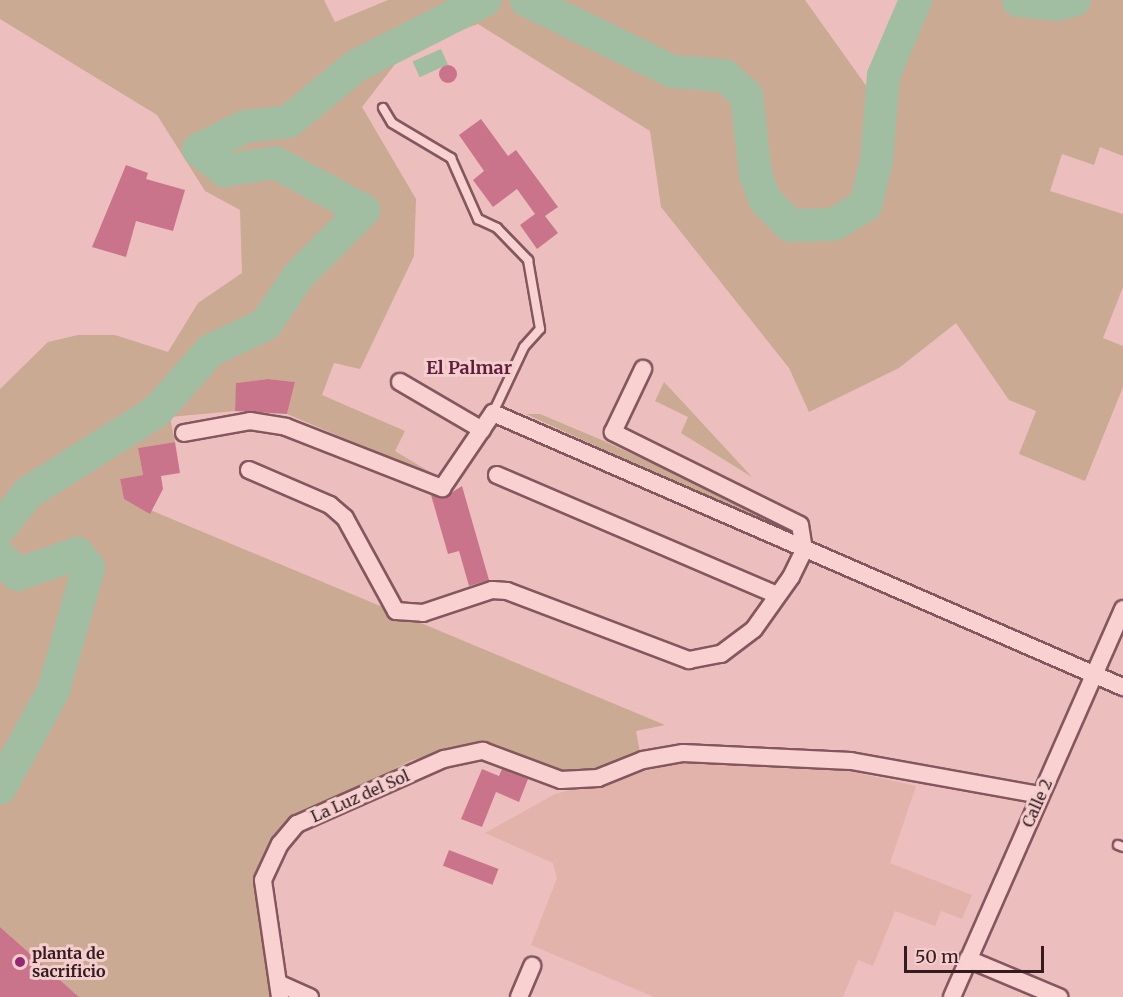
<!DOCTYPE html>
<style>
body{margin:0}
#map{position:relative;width:1123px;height:997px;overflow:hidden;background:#edbebe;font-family:Merriweather,serif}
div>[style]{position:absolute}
.farmland>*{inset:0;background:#e2b3ab}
.green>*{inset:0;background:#caaa92}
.water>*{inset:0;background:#a1bea2;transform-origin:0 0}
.river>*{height:33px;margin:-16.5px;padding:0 16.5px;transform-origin:16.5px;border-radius:16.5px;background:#a1bea2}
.building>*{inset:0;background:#ca748b;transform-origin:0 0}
.round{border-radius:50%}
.roads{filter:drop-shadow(2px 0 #84575e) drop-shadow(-2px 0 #84575e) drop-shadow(0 2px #84575e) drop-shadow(0 -2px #84575e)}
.service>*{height:8px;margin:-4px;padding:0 4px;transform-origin:4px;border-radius:4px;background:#f8d1d0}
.minor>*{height:16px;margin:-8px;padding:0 8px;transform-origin:8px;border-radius:8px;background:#f8d1d0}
.dots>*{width:16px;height:16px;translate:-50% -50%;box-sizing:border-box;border:3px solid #f4cecd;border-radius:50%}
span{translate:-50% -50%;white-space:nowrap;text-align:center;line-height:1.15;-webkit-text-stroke:6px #f4cecd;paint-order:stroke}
.street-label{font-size:16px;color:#341b20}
.poi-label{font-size:16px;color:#341b20;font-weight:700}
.left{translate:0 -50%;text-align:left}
.neighbourhood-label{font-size:18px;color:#601c3c;font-weight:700}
.scale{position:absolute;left:904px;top:946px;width:140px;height:27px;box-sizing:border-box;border:3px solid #341b20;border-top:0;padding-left:8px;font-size:18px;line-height:21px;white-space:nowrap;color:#341b20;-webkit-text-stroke:4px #f4cecd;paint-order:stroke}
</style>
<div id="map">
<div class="farmland">
<i style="clip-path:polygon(685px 761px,849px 771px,916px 786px,890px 863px,972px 895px,962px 919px,941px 911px,935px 926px,895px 911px,873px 966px,858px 960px,843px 997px,654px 997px,531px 945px,557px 878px,553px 863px,485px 833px,555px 794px)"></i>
</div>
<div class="green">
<i style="clip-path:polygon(0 0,324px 0,335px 22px,388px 0,805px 0,867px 87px,900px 0,1123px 0,1123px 156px,1100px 147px,1094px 165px,1062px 154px,1050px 191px,1123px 214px,1123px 287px,1103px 338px,1123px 346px,1123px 387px,1085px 481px,1019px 454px,1036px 411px,1009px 400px,956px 323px,899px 368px,809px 412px,789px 368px,661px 207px,650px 131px,478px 24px,406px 50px,362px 107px,416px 199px,414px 256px,360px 369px,334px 363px,322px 395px,405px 431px,395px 451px,445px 481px,287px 414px,295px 382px,268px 379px,237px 383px,235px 411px,170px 417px,175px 442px,138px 448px,143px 475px,120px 479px,124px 499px,665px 725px,636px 731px,640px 752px,599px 771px,597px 767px,566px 776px,449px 751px,412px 760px,295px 819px,258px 881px,276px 997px,79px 997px,0 927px,0 389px,48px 342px,78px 335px,115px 335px,168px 352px,198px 303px,242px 273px,240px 210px,205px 191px,157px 115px,0 19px)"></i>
<i style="clip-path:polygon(664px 382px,679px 398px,752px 477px,681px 433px,688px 417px,655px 401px)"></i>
<i style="clip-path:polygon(526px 414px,540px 414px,604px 441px,801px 532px,803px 541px)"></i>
</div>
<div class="water">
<i style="left:441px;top:49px;width:17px;height:31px;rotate:66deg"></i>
</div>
<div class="river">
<i style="left:526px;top:0;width:162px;rotate:25.9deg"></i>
<i style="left:672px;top:71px;width:52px;rotate:4.4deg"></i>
<i style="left:724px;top:75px;width:30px;rotate:42deg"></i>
<i style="left:746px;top:95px;width:80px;rotate:83.5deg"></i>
<i style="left:755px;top:174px;width:28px;rotate:69deg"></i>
<i style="left:765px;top:200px;width:35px;rotate:45deg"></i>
<i style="left:790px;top:225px;width:43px;rotate:-1.3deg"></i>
<i style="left:833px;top:224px;width:37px;rotate:-31deg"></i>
<i style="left:865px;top:205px;width:46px;rotate:-76.3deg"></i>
<i style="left:876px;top:160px;width:85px;rotate:-85.3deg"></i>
<i style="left:883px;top:75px;width:82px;rotate:-66.9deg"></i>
<i style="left:1018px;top:0;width:38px;rotate:6deg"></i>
<i style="left:1056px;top:4px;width:18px;rotate:-13deg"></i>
<i style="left:0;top:527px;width:45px;rotate:-51.3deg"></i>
<i style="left:28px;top:492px;width:151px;rotate:-32.3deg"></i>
<i style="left:156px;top:411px;width:81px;rotate:-48.5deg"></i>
<i style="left:210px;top:350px;width:61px;rotate:-25.3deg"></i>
<i style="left:265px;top:324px;width:60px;rotate:-55.8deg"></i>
<i style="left:299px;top:274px;width:91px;rotate:-45deg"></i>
<i style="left:363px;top:210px;width:100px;rotate:-151.4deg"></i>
<i style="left:275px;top:162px;width:52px;rotate:171.1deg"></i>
<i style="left:224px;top:170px;width:33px;rotate:-141deg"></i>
<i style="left:198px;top:149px;width:52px;rotate:-26.1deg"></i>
<i style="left:245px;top:126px;width:43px;rotate:-6.6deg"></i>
<i style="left:288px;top:121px;width:88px;rotate:-39.5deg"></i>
<i style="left:356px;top:65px;width:144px;rotate:-26.9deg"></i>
<i style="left:0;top:557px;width:24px;rotate:45deg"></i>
<i style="left:17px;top:574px;width:64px;rotate:-19.3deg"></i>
<i style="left:77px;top:553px;width:18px;rotate:52deg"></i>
<i style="left:88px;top:567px;width:128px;rotate:105.9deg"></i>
<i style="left:53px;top:690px;width:111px;rotate:118.7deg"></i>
</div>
<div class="building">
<i class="round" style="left:439px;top:65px;width:18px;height:18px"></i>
<i style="clip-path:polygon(481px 119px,508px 156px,516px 150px,558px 207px,545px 216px,558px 233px,537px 249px,520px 225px,535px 214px,517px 189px,493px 207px,473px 180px,484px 171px,459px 135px)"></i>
<i style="clip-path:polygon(126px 165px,148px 173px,146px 179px,185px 190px,173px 231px,136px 221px,126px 257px,92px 247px)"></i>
<i style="clip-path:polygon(268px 379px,295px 382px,287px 414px,235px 411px,236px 383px)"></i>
<i style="clip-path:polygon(175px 442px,180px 473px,161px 476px,163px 489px,150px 514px,124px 499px,120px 479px,143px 475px,138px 448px)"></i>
<i style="clip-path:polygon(462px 486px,489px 580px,469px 586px,459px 551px,448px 554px,431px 495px,443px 498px)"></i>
<i style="clip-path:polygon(482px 769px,499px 776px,502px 769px,528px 779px,519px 802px,496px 792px,482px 827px,461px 819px)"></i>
<i style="left:449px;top:850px;width:53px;height:17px;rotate:21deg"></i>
<i style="clip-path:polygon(0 927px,79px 997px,0 997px)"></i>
</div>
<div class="roads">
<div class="service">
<i style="left:383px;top:108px;width:17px;rotate:59deg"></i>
<i style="left:392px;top:123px;width:69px;rotate:30.7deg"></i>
<i style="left:451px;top:158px;width:67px;rotate:66.1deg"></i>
<i style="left:478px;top:219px;width:21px;rotate:25deg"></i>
<i style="left:497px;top:228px;width:45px;rotate:45.9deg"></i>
<i style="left:528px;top:260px;width:70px;rotate:80.1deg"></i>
<i style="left:540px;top:329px;width:24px;rotate:132deg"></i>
<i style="left:524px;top:347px;width:73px;rotate:115.2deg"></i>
<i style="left:1118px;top:845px;width:5px;rotate:22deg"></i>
</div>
<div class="minor">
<i style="left:400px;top:382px;width:95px;rotate:30.3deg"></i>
<i style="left:184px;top:433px;width:67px;rotate:-10.3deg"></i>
<i style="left:250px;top:421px;width:36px;rotate:9deg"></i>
<i style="left:286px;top:427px;width:168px;rotate:21.4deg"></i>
<i style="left:442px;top:488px;width:91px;rotate:-55.8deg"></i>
<i style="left:493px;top:413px;width:687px;rotate:23.51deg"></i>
<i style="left:249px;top:470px;width:88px;rotate:23.4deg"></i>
<i style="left:330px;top:505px;width:20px;rotate:41deg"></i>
<i style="left:345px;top:518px;width:106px;rotate:61.3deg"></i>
<i style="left:396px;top:611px;width:27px;rotate:4deg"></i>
<i style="left:423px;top:613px;width:73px;rotate:-18.4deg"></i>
<i style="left:492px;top:590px;width:15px;rotate:4deg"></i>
<i style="left:507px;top:591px;width:195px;rotate:20.8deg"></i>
<i style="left:689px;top:660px;width:33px;rotate:-11deg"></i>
<i style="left:721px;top:654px;width:41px;rotate:-37.1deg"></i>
<i style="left:754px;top:629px;width:64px;rotate:-54.6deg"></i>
<i style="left:791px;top:577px;width:30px;rotate:-64deg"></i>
<i style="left:804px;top:550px;width:25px;rotate:-99deg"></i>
<i style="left:800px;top:525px;width:209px;rotate:-153.6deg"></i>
<i style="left:613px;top:432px;width:70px;rotate:-64.5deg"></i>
<i style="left:497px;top:475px;width:305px;rotate:23.2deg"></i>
<i style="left:968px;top:959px;width:99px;rotate:22.7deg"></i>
<i style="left:278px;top:983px;width:35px;rotate:24deg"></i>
<i style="left:280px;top:997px;width:118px;rotate:-98.3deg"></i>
<i style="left:263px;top:880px;width:40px;rotate:-65deg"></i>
<i style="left:280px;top:844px;width:26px;rotate:-50deg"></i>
<i style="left:297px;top:824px;width:161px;rotate:-23.9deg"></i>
<i style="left:444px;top:759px;width:40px;rotate:-12deg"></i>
<i style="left:483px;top:751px;width:83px;rotate:20.4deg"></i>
<i style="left:561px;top:780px;width:37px;rotate:-3deg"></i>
<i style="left:598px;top:778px;width:48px;rotate:-21.8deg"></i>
<i style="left:643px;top:760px;width:41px;rotate:-9.9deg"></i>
<i style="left:683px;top:753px;width:168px;rotate:2.7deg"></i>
<i style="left:851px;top:761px;width:192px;rotate:10.2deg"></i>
<i style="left:519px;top:997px;width:34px;rotate:-67deg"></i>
<i style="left:952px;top:997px;width:424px;rotate:-66.2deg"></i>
</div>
</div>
<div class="dots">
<i style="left:20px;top:962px;background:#922872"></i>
</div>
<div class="street-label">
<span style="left:360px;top:796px;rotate:-24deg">La Luz del Sol</span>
<span style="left:1037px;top:803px;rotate:-66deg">Calle 2</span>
</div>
<div class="poi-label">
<span class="left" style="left:32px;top:962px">planta de<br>sacrificio</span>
</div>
<div class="neighbourhood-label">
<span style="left:469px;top:368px">El Palmar</span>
</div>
<div class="scale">50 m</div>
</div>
